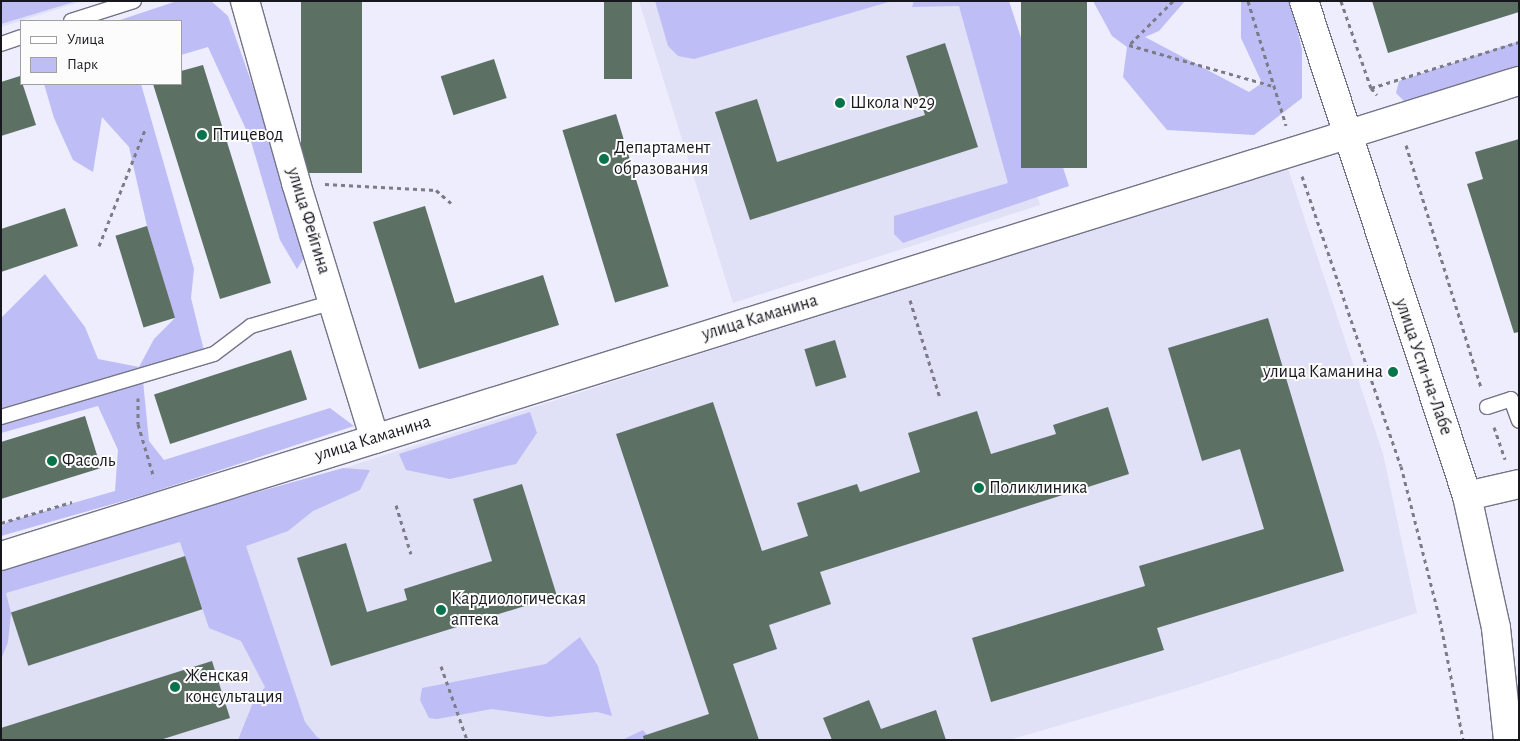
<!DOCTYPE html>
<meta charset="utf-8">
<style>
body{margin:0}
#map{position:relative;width:1520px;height:741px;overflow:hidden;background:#ededfe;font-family:"Alegreya Sans",sans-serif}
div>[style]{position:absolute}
.built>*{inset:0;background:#e0e0f7}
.green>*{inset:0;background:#bebdf6}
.building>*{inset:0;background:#5c7064;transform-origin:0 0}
.path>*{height:3px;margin-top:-1.5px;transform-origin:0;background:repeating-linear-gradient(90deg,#7c7c88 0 4px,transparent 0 8px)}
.roads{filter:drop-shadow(1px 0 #747487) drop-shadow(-1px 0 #747487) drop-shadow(0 1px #747487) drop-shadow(0 -1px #747487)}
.service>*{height:14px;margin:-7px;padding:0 7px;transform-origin:7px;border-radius:7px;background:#fff}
.minor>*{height:28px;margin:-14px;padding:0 14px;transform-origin:14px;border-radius:14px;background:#fff}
.tertiary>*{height:28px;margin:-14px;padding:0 14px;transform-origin:14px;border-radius:14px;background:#fff}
.dots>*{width:14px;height:14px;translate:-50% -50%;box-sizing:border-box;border:2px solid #fcfcfc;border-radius:50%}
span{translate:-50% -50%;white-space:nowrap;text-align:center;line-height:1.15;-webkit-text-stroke:4px #fcfcfc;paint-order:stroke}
.poi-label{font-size:18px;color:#17171e}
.left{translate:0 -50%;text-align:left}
.right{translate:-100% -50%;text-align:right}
.street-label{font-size:18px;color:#17171e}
.frame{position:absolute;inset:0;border:2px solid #17171e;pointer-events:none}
.legend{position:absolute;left:20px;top:20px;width:162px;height:65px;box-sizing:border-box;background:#fcfcfc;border:1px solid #a0a0a3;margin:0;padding:6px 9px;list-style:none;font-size:15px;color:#17171e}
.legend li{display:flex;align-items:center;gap:10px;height:25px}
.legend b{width:25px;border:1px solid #a0a0a3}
</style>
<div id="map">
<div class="built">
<i style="clip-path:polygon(1px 1px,83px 1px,1px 27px)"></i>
<i style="clip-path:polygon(639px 1px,977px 1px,1040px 205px,733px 303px)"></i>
<i style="clip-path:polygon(1287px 166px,1383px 454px,1417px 613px,1187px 688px,1009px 740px,1px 740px,1px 578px)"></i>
</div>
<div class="green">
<i style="clip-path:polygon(1px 1px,77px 1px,1px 24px)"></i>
<i style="clip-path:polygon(177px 1px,211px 1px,228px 16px,310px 248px,297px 269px,280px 240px,250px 138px,208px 47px,181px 55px,181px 21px,117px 21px)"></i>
<i style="clip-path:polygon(655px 1px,892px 1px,694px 59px,678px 56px,668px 46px)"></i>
<i style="clip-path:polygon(914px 1px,1009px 1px,1069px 186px,903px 243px,894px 234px,894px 216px,1008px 183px,959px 6px,912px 7px)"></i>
<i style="clip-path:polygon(1093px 1px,1185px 1px,1159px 31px,1145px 37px,1249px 92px,1262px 83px,1241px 38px,1241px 1px,1291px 1px,1302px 50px,1302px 98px,1254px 135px,1167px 130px,1123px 77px,1127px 47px,1112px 36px)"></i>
<i style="clip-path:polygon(1519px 41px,1519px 71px,1405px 102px,1396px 93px,1399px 81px)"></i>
<i style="clip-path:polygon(44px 84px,141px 84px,194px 269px,191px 298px,205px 355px,143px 381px,149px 441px,164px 460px,330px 408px,354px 426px,144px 495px,1px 536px,1px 527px,7px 522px,115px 491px,118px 450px,98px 406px,1px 433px,1px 318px,45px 274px,85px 327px,98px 359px,139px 367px,154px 339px,175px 318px,147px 226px,129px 147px,102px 117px,93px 172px,73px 160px,54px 118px)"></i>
<i style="clip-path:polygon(530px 412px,537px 433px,516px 464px,450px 479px,406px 470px,399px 454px)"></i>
<i style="clip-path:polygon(343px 468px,370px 470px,360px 490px,313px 511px,288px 531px,246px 546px,305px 722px,317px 737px,323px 740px,238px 740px,252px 705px,265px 687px,241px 641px,209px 628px,180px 542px,6px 593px,11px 613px,8px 642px,1px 660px,1px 564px)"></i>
<i style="clip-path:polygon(580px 637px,598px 666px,612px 716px,597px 712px,549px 717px,492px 709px,437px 719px,429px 718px,420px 700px,422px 688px,546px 664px)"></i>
<i style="clip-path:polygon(643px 730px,651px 740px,622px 740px)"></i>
</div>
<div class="building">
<i style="left:301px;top:1px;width:61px;height:172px"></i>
<i style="left:604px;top:1px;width:28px;height:78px"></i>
<i style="left:1021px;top:1px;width:66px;height:167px"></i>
<i style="clip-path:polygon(1372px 1px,1519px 1px,1519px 12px,1388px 53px)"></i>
<i style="clip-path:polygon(945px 43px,978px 147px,750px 220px,715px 112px,757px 99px,777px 162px,925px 115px,906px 56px)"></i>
<i style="left:494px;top:59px;width:41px;height:56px;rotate:72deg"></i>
<i style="clip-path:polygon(203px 65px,271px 283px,220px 299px,153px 84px,181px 84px,181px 71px)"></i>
<i style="clip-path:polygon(20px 76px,36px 125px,1px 136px,1px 82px)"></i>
<i style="left:616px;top:114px;width:180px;height:56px;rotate:73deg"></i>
<i style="clip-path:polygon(1519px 139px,1519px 332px,1514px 333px,1467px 184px,1483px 179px,1475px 152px)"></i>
<i style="clip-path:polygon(425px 206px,455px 303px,543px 275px,559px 325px,419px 369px,373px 222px)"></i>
<i style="clip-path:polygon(65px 208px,78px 246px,1px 272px,1px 229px)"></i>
<i style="left:147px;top:226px;width:96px;height:33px;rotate:73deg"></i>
<i style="clip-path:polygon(1268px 318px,1344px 571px,1157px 628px,1164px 650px,991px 702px,972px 638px,1145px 586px,1139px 566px,1264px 529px,1240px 449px,1202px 461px,1168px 348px)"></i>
<i style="left:835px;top:340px;width:39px;height:32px;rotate:73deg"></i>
<i style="left:291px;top:350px;width:52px;height:144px;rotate:72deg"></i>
<i style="clip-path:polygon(713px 402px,762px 551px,808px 536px,797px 503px,857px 484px,860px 492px,920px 472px,908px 433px,977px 411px,991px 454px,1056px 434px,1053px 425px,1108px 407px,1129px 474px,820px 572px,831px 604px,769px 625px,777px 649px,733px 664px,759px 740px,644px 740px,643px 736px,709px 714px,616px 434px)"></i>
<i style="clip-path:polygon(85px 416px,101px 468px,1px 499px,1px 442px)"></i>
<i style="clip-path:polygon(522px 484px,557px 596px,331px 666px,297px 558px,346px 543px,367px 612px,407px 600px,404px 589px,492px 561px,473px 499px)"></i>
<i style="left:185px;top:556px;width:56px;height:183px;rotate:72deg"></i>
<i style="clip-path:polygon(212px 661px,230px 718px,160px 740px,1px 740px,1px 728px)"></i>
<i style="clip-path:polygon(869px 700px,881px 729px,936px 710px,946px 740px,832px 740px,823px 718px)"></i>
</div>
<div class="path">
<i style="left:1173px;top:1px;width:62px;rotate:135deg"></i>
<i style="left:1129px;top:45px;width:150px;rotate:15.9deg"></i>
<i style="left:1248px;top:1px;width:130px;rotate:73deg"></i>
<i style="left:1341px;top:1px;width:92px;rotate:71deg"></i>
<i style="left:1371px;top:88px;width:9px;rotate:49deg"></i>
<i style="left:1371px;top:88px;width:155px;rotate:-17.3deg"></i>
<i style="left:1406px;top:145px;width:254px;rotate:72.8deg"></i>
<i style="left:1302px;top:176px;width:306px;rotate:71.2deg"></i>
<i style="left:1401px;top:466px;width:159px;rotate:75.8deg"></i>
<i style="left:1440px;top:620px;width:122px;rotate:79.1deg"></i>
<i style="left:325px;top:184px;width:111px;rotate:3.1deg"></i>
<i style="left:436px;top:190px;width:20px;rotate:41deg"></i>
<i style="left:99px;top:246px;width:125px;rotate:-68.4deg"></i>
<i style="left:910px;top:300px;width:102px;rotate:73deg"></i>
<i style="left:138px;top:398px;width:26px;rotate:90deg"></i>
<i style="left:138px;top:424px;width:56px;rotate:73.5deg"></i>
<i style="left:1494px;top:427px;width:34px;rotate:71deg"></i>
<i style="left:396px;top:505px;width:51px;rotate:73deg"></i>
<i style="left:1px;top:523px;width:74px;rotate:-16.5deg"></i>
<i style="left:441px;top:666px;width:78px;rotate:70.6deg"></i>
</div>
<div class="roads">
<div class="service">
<i style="left:71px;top:21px;width:66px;rotate:-17.6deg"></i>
<i style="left:1px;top:44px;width:21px;rotate:-19deg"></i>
<i style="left:1487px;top:407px;width:25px;rotate:-18deg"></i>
<i style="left:1511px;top:399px;width:23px;rotate:70deg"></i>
<i style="left:1px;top:417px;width:222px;rotate:-16.5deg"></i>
<i style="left:214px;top:354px;width:46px;rotate:-37.1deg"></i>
<i style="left:251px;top:326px;width:85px;rotate:-16.3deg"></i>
</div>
<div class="minor">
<i style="left:245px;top:1px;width:189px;rotate:74.3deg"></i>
<i style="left:296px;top:183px;width:268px;rotate:72.9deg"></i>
<i style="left:1467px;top:496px;width:53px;rotate:-13deg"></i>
<i style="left:1px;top:556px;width:1591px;rotate:-17.38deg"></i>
</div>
<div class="tertiary">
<i style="left:1304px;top:1px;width:521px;rotate:71.77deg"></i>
<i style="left:1467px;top:496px;width:135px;rotate:77.6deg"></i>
<i style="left:1496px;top:628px;width:113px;rotate:83.9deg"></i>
</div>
</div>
<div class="dots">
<i style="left:840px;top:103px;background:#09734b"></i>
<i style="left:202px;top:135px;background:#09734b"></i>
<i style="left:604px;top:159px;background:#09734b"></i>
<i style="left:1393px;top:372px;background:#09734b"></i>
<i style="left:52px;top:461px;background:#09734b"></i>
<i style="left:979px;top:488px;background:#09734b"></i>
<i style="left:441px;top:610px;background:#09734b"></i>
<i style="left:175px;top:687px;background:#09734b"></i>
</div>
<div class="poi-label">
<span class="left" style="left:850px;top:103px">Школа №29</span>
<span class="left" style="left:212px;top:135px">Птицевод</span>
<span class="left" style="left:614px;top:159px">Департамент<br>образования</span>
<span class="right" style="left:1383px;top:372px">улица Каманина</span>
<span class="left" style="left:62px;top:461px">Фасоль</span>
<span class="left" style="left:989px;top:488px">Поликлиника</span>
<span class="left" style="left:451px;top:610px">Кардиологическая<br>аптека</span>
<span class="left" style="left:185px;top:687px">Женская<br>консультация</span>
</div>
<div class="street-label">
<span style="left:308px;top:221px;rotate:73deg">улица Фейгина</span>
<span style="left:760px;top:318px;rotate:-17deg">улица Каманина</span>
<span style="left:1423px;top:367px;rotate:71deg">улица Усти-на-Лабе</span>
<span style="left:373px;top:439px;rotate:-17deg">улица Каманина</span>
</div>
<div class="frame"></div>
<ul class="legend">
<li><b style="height:6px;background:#fff"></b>Улица</li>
<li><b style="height:14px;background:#bebdf6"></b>Парк</li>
</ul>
</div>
